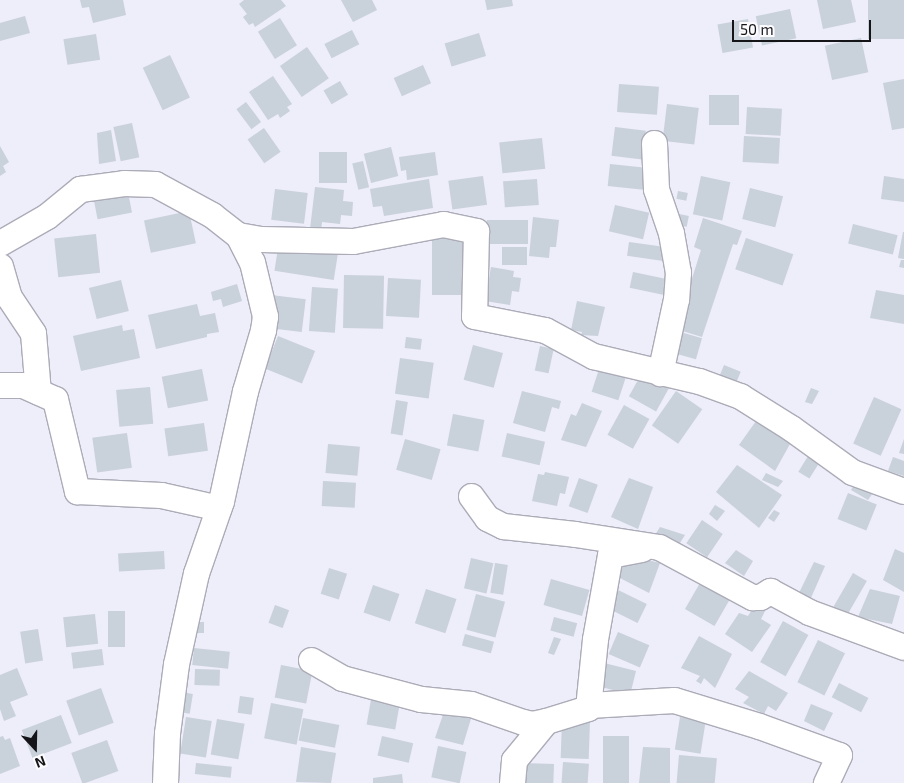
<!DOCTYPE html>
<style>
body{margin:0}
#map{position:relative;width:904px;height:783px;overflow:hidden;background:#eeedfa;font-family:"Exo 2",sans-serif}
div>[style]{position:absolute}
.building>*{inset:0;background:#c9d1db;transform-origin:0 0}
.roads{filter:drop-shadow(1px 0 #acacb8) drop-shadow(-1px 0 #acacb8) drop-shadow(0 1px #acacb8) drop-shadow(0 -1px #acacb8)}
.minor>*{height:25px;margin:-12.5px;padding:0 12.5px;transform-origin:12.5px;border-radius:12.5px;background:#fff}
span{translate:-50% -50%;white-space:nowrap;text-align:center;line-height:1.15;-webkit-text-stroke:5px #fcfcfe;paint-order:stroke}
.north{position:absolute;left:10px;top:723px;width:50px;height:50px;-webkit-text-stroke:4px #fcfcfe;paint-order:stroke;rotate:159deg;font-size:14px;font-weight:700;line-height:20px;text-align:center;color:#151519}
.north::after{content:'';display:block;margin:auto;width:18px;height:22px;background:#151519;clip-path:polygon(50% 0,100% 100%,50% 72%,0 100%)}
.scale{position:absolute;left:732px;top:20px;width:139px;height:22px;box-sizing:border-box;border:2px solid #151519;border-top:0;padding-left:6px;font-size:15px;line-height:18px;white-space:nowrap;color:#151519;-webkit-text-stroke:4px #fcfcfe;paint-order:stroke}
</style>
<div id="map">
<div class="building">
<i style="clip-path:polygon(80px 0,123px 0,126px 15px,93px 23px,89px 7px,82px 8px)"></i>
<i style="clip-path:polygon(244px 0,281px 0,286px 6px,255px 27px,253px 23px,249px 25px,243px 17px,247px 14px,239px 4px)"></i>
<i style="clip-path:polygon(341px 0,372px 0,377px 10px,353px 22px)"></i>
<i style="clip-path:polygon(485px 0,512px 0,513px 6px,487px 10px)"></i>
<i style="clip-path:polygon(817px 0,851px 0,856px 22px,823px 29px)"></i>
<i style="left:868px;top:0;width:36px;height:39px"></i>
<i style="left:790px;top:9px;width:30px;height:35px;rotate:78deg"></i>
<i style="clip-path:polygon(25px 16px,30px 33px,0 41px,0 23px)"></i>
<i style="left:280px;top:18px;width:32px;height:26px;rotate:58deg"></i>
<i style="left:748px;top:19px;width:29px;height:31px;rotate:80deg"></i>
<i style="left:352px;top:30px;width:16px;height:31px;rotate:63deg"></i>
<i style="left:479px;top:33px;width:24px;height:36px;rotate:73deg"></i>
<i style="left:96px;top:34px;width:26px;height:33px;rotate:81deg"></i>
<i style="left:861px;top:38px;width:35px;height:37px;rotate:78deg"></i>
<i style="left:307px;top:47px;width:38px;height:33px;rotate:55deg"></i>
<i style="left:170px;top:55px;width:47px;height:30px;rotate:65deg"></i>
<i style="left:423px;top:65px;width:20px;height:32px;rotate:66deg"></i>
<i style="clip-path:polygon(273px 76px,292px 104px,287px 107px,290px 111px,280px 118px,278px 114px,268px 120px,249px 92px)"></i>
<i style="clip-path:polygon(904px 79px,904px 128px,892px 130px,883px 83px)"></i>
<i style="left:340px;top:81px;width:16px;height:19px;rotate:60deg"></i>
<i style="left:619px;top:84px;width:40px;height:28px;rotate:4deg"></i>
<i style="left:709px;top:95px;width:30px;height:30px"></i>
<i style="left:246px;top:102px;width:25px;height:12px;rotate:53deg"></i>
<i style="left:667px;top:104px;width:32px;height:37px;rotate:7deg"></i>
<i style="left:747px;top:107px;width:35px;height:27px;rotate:3deg"></i>
<i style="left:132px;top:123px;width:35px;height:19px;rotate:78deg"></i>
<i style="left:615px;top:127px;width:31px;height:29px;rotate:7deg"></i>
<i style="left:264px;top:128px;width:29px;height:20px;rotate:55deg"></i>
<i style="clip-path:polygon(111px 130px,116px 161px,99px 164px,97px 133px)"></i>
<i style="left:744px;top:136px;width:36px;height:26px;rotate:3deg"></i>
<i style="left:542px;top:138px;width:31px;height:43px;rotate:84deg"></i>
<i style="clip-path:polygon(0 146px,9px 162px,3px 166px,6px 172px,0 176px)"></i>
<i style="left:391px;top:147px;width:30px;height:28px;rotate:76deg"></i>
<i style="left:319px;top:152px;width:28px;height:31px"></i>
<i style="clip-path:polygon(435px 152px,438px 175px,407px 180px,406px 170px,401px 171px,399px 157px)"></i>
<i style="left:363px;top:161px;width:27px;height:11px;rotate:77deg"></i>
<i style="left:610px;top:164px;width:36px;height:22px;rotate:6deg"></i>
<i style="left:483px;top:176px;width:29px;height:35px;rotate:82deg"></i>
<i style="left:701px;top:176px;width:30px;height:39px;rotate:12deg"></i>
<i style="clip-path:polygon(884px 176px,904px 179px,904px 202px,881px 199px)"></i>
<i style="clip-path:polygon(429px 179px,433px 208px,384px 216px,382px 206px,373px 207px,370px 189px)"></i>
<i style="left:537px;top:179px;width:26px;height:34px;rotate:86deg"></i>
<i style="left:127px;top:187px;width:26px;height:35px;rotate:79deg"></i>
<i style="clip-path:polygon(315px 187px,344px 190px,343px 201px,353px 202px,352px 216px,341px 215px,340px 224px,322px 222px,321px 231px,310px 229px)"></i>
<i style="left:750px;top:188px;width:34px;height:32px;rotate:14deg"></i>
<i style="left:275px;top:189px;width:33px;height:31px;rotate:7deg"></i>
<i style="left:678px;top:191px;width:10px;height:8px;rotate:11deg"></i>
<i style="left:615px;top:205px;width:35px;height:27px;rotate:13deg"></i>
<i style="left:189px;top:211px;width:33px;height:46px;rotate:78deg"></i>
<i style="left:679px;top:214px;width:10px;height:11px;rotate:11deg"></i>
<i style="clip-path:polygon(533px 217px,559px 220px,556px 247px,550px 247px,549px 258px,529px 256px)"></i>
<i style="clip-path:polygon(703px 218px,742px 231px,737px 245px,733px 244px,702px 337px,676px 329px,701px 250px,694px 247px)"></i>
<i style="left:487px;top:220px;width:41px;height:24px"></i>
<i style="left:853px;top:224px;width:46px;height:20px;rotate:14deg"></i>
<i style="clip-path:polygon(903px 232px,904px 232px,904px 259px,898px 258px)"></i>
<i style="left:96px;top:234px;width:39px;height:42px;rotate:84deg"></i>
<i style="left:432px;top:238px;width:31px;height:57px"></i>
<i style="left:746px;top:238px;width:50px;height:33px;rotate:19deg"></i>
<i style="left:279px;top:242px;width:60px;height:29px;rotate:9deg"></i>
<i style="left:629px;top:242px;width:42px;height:14px;rotate:8deg"></i>
<i style="left:502px;top:247px;width:25px;height:18px"></i>
<i style="clip-path:polygon(901px 260px,904px 260px,904px 268px,899px 267px)"></i>
<i style="clip-path:polygon(491px 267px,514px 271px,513px 277px,521px 278px,519px 292px,512px 291px,510px 305px,485px 301px)"></i>
<i style="left:633px;top:272px;width:34px;height:16px;rotate:12deg"></i>
<i style="left:344px;top:275px;width:40px;height:53px;rotate:1deg"></i>
<i style="left:388px;top:278px;width:33px;height:38px;rotate:3deg"></i>
<i style="left:121px;top:280px;width:32px;height:33px;rotate:76deg"></i>
<i style="clip-path:polygon(237px 284px,242px 301px,223px 307px,221px 299px,213px 301px,211px 292px)"></i>
<i style="left:312px;top:287px;width:26px;height:44px;rotate:4deg"></i>
<i style="clip-path:polygon(876px 290px,904px 295px,904px 324px,870px 318px)"></i>
<i style="left:271px;top:295px;width:35px;height:33px;rotate:7deg"></i>
<i style="clip-path:polygon(577px 301px,605px 307px,598px 336px,581px 335px,582px 332px,571px 330px)"></i>
<i style="clip-path:polygon(197px 304px,200px 316px,215px 313px,219px 332px,207px 334px,207px 337px,156px 349px,148px 315px)"></i>
<i style="clip-path:polygon(122px 325px,123px 331px,134px 329px,140px 358px,81px 371px,73px 336px)"></i>
<i style="left:677px;top:331px;width:26px;height:22px;rotate:16deg"></i>
<i style="left:278px;top:336px;width:40px;height:35px;rotate:22deg"></i>
<i style="left:406px;top:337px;width:16px;height:11px;rotate:7deg"></i>
<i style="left:473px;top:345px;width:31px;height:36px;rotate:15deg"></i>
<i style="left:540px;top:346px;width:14px;height:25px;rotate:12deg"></i>
<i style="left:400px;top:358px;width:34px;height:36px;rotate:8deg"></i>
<i style="left:724px;top:365px;width:18px;height:13px;rotate:22deg"></i>
<i style="left:600px;top:366px;width:28px;height:27px;rotate:18deg"></i>
<i style="left:202px;top:369px;width:32px;height:41px;rotate:79deg"></i>
<i style="left:643px;top:371px;width:31px;height:29px;rotate:29deg"></i>
<i style="left:150px;top:387px;width:37px;height:34px;rotate:85deg"></i>
<i style="clip-path:polygon(811px 388px,819px 391px,812px 404px,805px 402px)"></i>
<i style="clip-path:polygon(522px 391px,561px 401px,559px 409px,552px 407px,545px 432px,513px 423px)"></i>
<i style="left:676px;top:391px;width:32px;height:42px;rotate:35deg"></i>
<i style="left:874px;top:397px;width:30px;height:51px;rotate:24deg"></i>
<i style="left:396px;top:400px;width:12px;height:34px;rotate:9deg"></i>
<i style="clip-path:polygon(582px 403px,602px 411px,586px 447px,561px 440px,571px 414px,576px 416px)"></i>
<i style="left:624px;top:405px;width:29px;height:34px;rotate:29deg"></i>
<i style="left:453px;top:414px;width:32px;height:32px;rotate:11deg"></i>
<i style="clip-path:polygon(761px 414px,795px 435px,775px 471px,739px 445px)"></i>
<i style="left:204px;top:423px;width:28px;height:40px;rotate:82deg"></i>
<i style="left:127px;top:433px;width:35px;height:35px;rotate:82deg"></i>
<i style="left:507px;top:433px;width:39px;height:24px;rotate:13deg"></i>
<i style="left:405px;top:439px;width:37px;height:32px;rotate:16deg"></i>
<i style="clip-path:polygon(904px 439px,904px 454px,899px 453px)"></i>
<i style="left:328px;top:444px;width:32px;height:29px;rotate:5deg"></i>
<i style="left:810px;top:453px;width:13px;height:22px;rotate:32deg"></i>
<i style="clip-path:polygon(893px 457px,904px 461px,904px 476px,888px 471px)"></i>
<i style="clip-path:polygon(737px 465px,782px 495px,759px 528px,716px 492px)"></i>
<i style="clip-path:polygon(545px 472px,569px 477px,565px 494px,560px 493px,557px 506px,532px 501px,538px 474px,544px 475px)"></i>
<i style="clip-path:polygon(766px 473px,783px 481px,778px 487px,762px 480px)"></i>
<i style="left:579px;top:478px;width:20px;height:30px;rotate:20deg"></i>
<i style="clip-path:polygon(629px 478px,653px 487px,638px 529px,611px 517px)"></i>
<i style="left:323px;top:481px;width:33px;height:25px;rotate:3deg"></i>
<i style="clip-path:polygon(856px 481px,875px 490px,868px 500px,851px 490px)"></i>
<i style="left:848px;top:493px;width:31px;height:28px;rotate:22deg"></i>
<i style="clip-path:polygon(715px 505px,725px 511px,717px 521px,709px 514px)"></i>
<i style="clip-path:polygon(774px 510px,780px 513px,774px 522px,768px 518px)"></i>
<i style="left:702px;top:520px;width:25px;height:28px;rotate:34deg"></i>
<i style="clip-path:polygon(660px 527px,685px 535px,678px 546px,655px 535px)"></i>
<i style="clip-path:polygon(895px 549px,904px 553px,904px 592px,883px 580px)"></i>
<i style="clip-path:polygon(736px 550px,753px 561px,744px 576px,725px 563px)"></i>
<i style="left:164px;top:551px;width:18px;height:46px;rotate:87deg"></i>
<i style="clip-path:polygon(626px 555px,660px 563px,649px 593px,618px 577px)"></i>
<i style="left:471px;top:558px;width:23px;height:31px;rotate:13deg"></i>
<i style="clip-path:polygon(814px 562px,825px 566px,810px 600px,799px 593px)"></i>
<i style="left:495px;top:563px;width:13px;height:30px;rotate:9deg"></i>
<i style="left:329px;top:568px;width:19px;height:27px;rotate:18deg"></i>
<i style="left:853px;top:573px;width:16px;height:39px;rotate:30deg"></i>
<i style="left:551px;top:579px;width:40px;height:27px;rotate:16deg"></i>
<i style="left:700px;top:583px;width:34px;height:30px;rotate:30deg"></i>
<i style="left:373px;top:585px;width:28px;height:29px;rotate:19deg"></i>
<i style="left:426px;top:589px;width:32px;height:36px;rotate:18deg"></i>
<i style="clip-path:polygon(870px 589px,900px 596px,892px 624px,858px 617px)"></i>
<i style="left:618px;top:590px;width:32px;height:21px;rotate:26deg"></i>
<i style="left:476px;top:594px;width:30px;height:37px;rotate:15deg"></i>
<i style="left:275px;top:605px;width:15px;height:19px;rotate:20deg"></i>
<i style="clip-path:polygon(753px 608px,765px 611px,761px 619px,771px 625px,752px 652px,725px 634px,739px 613px,748px 616px)"></i>
<i style="left:108px;top:611px;width:17px;height:36px"></i>
<i style="left:95px;top:614px;width:30px;height:32px;rotate:84deg"></i>
<i style="left:554px;top:617px;width:24px;height:14px;rotate:15deg"></i>
<i style="left:783px;top:621px;width:29px;height:47px;rotate:29deg"></i>
<i style="left:188px;top:622px;width:16px;height:11px"></i>
<i style="left:38px;top:629px;width:32px;height:18px;rotate:81deg"></i>
<i style="left:618px;top:632px;width:34px;height:24px;rotate:23deg"></i>
<i style="left:465px;top:634px;width:30px;height:12px;rotate:15deg"></i>
<i style="clip-path:polygon(699px 636px,732px 654px,715px 688px,704px 678px,701px 684px,696px 681px,700px 676px,681px 668px)"></i>
<i style="clip-path:polygon(554px 637px,561px 639px,554px 655px,548px 653px)"></i>
<i style="left:818px;top:640px;width:30px;height:47px;rotate:26deg"></i>
<i style="left:194px;top:648px;width:36px;height:17px;rotate:6deg"></i>
<i style="left:102px;top:649px;width:16px;height:31px;rotate:83deg"></i>
<i style="left:604px;top:663px;width:33px;height:24px;rotate:14deg"></i>
<i style="left:281px;top:665px;width:32px;height:33px;rotate:11deg"></i>
<i style="clip-path:polygon(17px 668px,28px 695px,10px 702px,16px 716px,4px 721px,0 709px,0 675px)"></i>
<i style="left:195px;top:669px;width:25px;height:16px;rotate:2deg"></i>
<i style="clip-path:polygon(749px 671px,788px 693px,776px 711px,768px 706px,764px 714px,743px 703px,749px 697px,735px 689px)"></i>
<i style="left:839px;top:683px;width:33px;height:16px;rotate:27deg"></i>
<i style="left:101px;top:688px;width:37px;height:37px;rotate:70deg"></i>
<i style="left:181px;top:692px;width:12px;height:20px;rotate:9deg"></i>
<i style="left:372px;top:694px;width:29px;height:31px;rotate:10deg"></i>
<i style="left:240px;top:696px;width:14px;height:17px;rotate:8deg"></i>
<i style="left:271px;top:703px;width:33px;height:36px;rotate:11deg"></i>
<i style="clip-path:polygon(811px 704px,833px 713px,824px 731px,804px 721px)"></i>
<i style="clip-path:polygon(446px 706px,473px 712px,463px 745px,435px 738px)"></i>
<i style="left:61px;top:715px;width:30px;height:42px;rotate:69deg"></i>
<i style="left:186px;top:717px;width:26px;height:37px;rotate:9deg"></i>
<i style="left:680px;top:717px;width:26px;height:33px;rotate:9deg"></i>
<i style="left:303px;top:718px;width:37px;height:23px;rotate:11deg"></i>
<i style="left:217px;top:719px;width:28px;height:36px;rotate:10deg"></i>
<i style="left:562px;top:720px;width:28px;height:38px;rotate:2deg"></i>
<i style="clip-path:polygon(3px 736px,5px 740px,10px 738px,20px 766px,0 774px,0 737px)"></i>
<i style="left:382px;top:736px;width:32px;height:20px;rotate:13deg"></i>
<i style="left:603px;top:736px;width:26px;height:47px"></i>
<i style="left:107px;top:740px;width:33px;height:38px;rotate:70deg"></i>
<i style="left:438px;top:746px;width:29px;height:32px;rotate:12deg"></i>
<i style="clip-path:polygon(301px 747px,336px 753px,331px 783px,296px 782px)"></i>
<i style="clip-path:polygon(643px 747px,670px 748px,670px 783px,639px 783px)"></i>
<i style="left:679px;top:755px;width:38px;height:28px;rotate:5deg"></i>
<i style="left:563px;top:762px;width:26px;height:21px;rotate:4deg"></i>
<i style="left:196px;top:763px;width:36px;height:11px;rotate:6deg"></i>
<i style="left:522px;top:763px;width:32px;height:20px;rotate:2deg"></i>
<i style="clip-path:polygon(402px 774px,403px 783px,373px 783px,373px 778px)"></i>
</div>
<div class="roads">
<div class="minor">
<i style="left:654px;top:143px;width:46px;rotate:87.5deg"></i>
<i style="left:656px;top:189px;width:46px;rotate:71.2deg"></i>
<i style="left:671px;top:233px;width:40px;rotate:80deg"></i>
<i style="left:678px;top:272px;width:27px;rotate:94deg"></i>
<i style="left:676px;top:299px;width:76px;rotate:102.2deg"></i>
<i style="left:238px;top:235px;width:23px;rotate:10deg"></i>
<i style="left:261px;top:239px;width:92px;rotate:1.2deg"></i>
<i style="left:353px;top:241px;width:92px;rotate:-10.7deg"></i>
<i style="left:443px;top:224px;width:34px;rotate:12deg"></i>
<i style="left:476px;top:231px;width:85px;rotate:91.3deg"></i>
<i style="left:474px;top:316px;width:72px;rotate:11.2deg"></i>
<i style="left:545px;top:330px;width:55px;rotate:28.4deg"></i>
<i style="left:593px;top:356px;width:109px;rotate:13.3deg"></i>
<i style="left:699px;top:381px;width:44px;rotate:20.1deg"></i>
<i style="left:740px;top:396px;width:60px;rotate:32.1deg"></i>
<i style="left:791px;top:428px;width:75px;rotate:35.8deg"></i>
<i style="left:852px;top:472px;width:55px;rotate:20.1deg"></i>
<i style="left:0;top:243px;width:54px;rotate:-29.9deg"></i>
<i style="left:47px;top:216px;width:43px;rotate:-39.3deg"></i>
<i style="left:80px;top:189px;width:44px;rotate:-7.8deg"></i>
<i style="left:124px;top:183px;width:31px;rotate:2deg"></i>
<i style="left:155px;top:184px;width:65px;rotate:28.5deg"></i>
<i style="left:212px;top:215px;width:33px;rotate:38deg"></i>
<i style="left:238px;top:235px;width:30px;rotate:63deg"></i>
<i style="left:252px;top:262px;width:56px;rotate:76.5deg"></i>
<i style="left:265px;top:316px;width:14px;rotate:98deg"></i>
<i style="left:263px;top:330px;width:64px;rotate:106.4deg"></i>
<i style="left:245px;top:391px;width:113px;rotate:102.3deg"></i>
<i style="left:221px;top:501px;width:76px;rotate:109.1deg"></i>
<i style="left:196px;top:573px;width:93px;rotate:102.4deg"></i>
<i style="left:176px;top:664px;width:70px;rotate:97.4deg"></i>
<i style="left:167px;top:733px;width:50px;rotate:92.3deg"></i>
<i style="left:0;top:266px;width:32px;rotate:74deg"></i>
<i style="left:9px;top:297px;width:43px;rotate:56.3deg"></i>
<i style="left:33px;top:333px;width:59px;rotate:85.2deg"></i>
<i style="left:0;top:385px;width:23px"></i>
<i style="left:23px;top:385px;width:35px;rotate:24deg"></i>
<i style="left:55px;top:399px;width:95px;rotate:76.6deg"></i>
<i style="left:77px;top:491px;width:84px;rotate:2.7deg"></i>
<i style="left:161px;top:495px;width:59px;rotate:12.6deg"></i>
<i style="left:471px;top:496px;width:27px;rotate:54deg"></i>
<i style="left:487px;top:518px;width:18px;rotate:27deg"></i>
<i style="left:503px;top:526px;width:72px;rotate:6.3deg"></i>
<i style="left:575px;top:534px;width:85px;rotate:8.8deg"></i>
<i style="left:659px;top:547px;width:106px;rotate:28.3deg"></i>
<i style="left:752px;top:597px;width:8px"></i>
<i style="left:760px;top:597px;width:12px;rotate:-31deg"></i>
<i style="left:770px;top:591px;width:44px;rotate:28.3deg"></i>
<i style="left:809px;top:612px;width:101px;rotate:20.2deg"></i>
<i style="left:311px;top:660px;width:36px;rotate:30deg"></i>
<i style="left:342px;top:678px;width:82px;rotate:14.9deg"></i>
<i style="left:421px;top:699px;width:50px;rotate:5.7deg"></i>
<i style="left:471px;top:704px;width:55px;rotate:19.1deg"></i>
<i style="left:523px;top:722px;width:9px;rotate:13deg"></i>
<i style="left:532px;top:724px;width:14px;rotate:-12deg"></i>
<i style="left:589px;top:705px;width:85px;rotate:-3.4deg"></i>
<i style="left:674px;top:700px;width:89px;rotate:17deg"></i>
<i style="left:759px;top:726px;width:85px;rotate:19.9deg"></i>
<i style="left:839px;top:755px;width:31px;rotate:115deg"></i>
<i style="left:512px;top:783px;width:23px;rotate:-85deg"></i>
<i style="left:514px;top:760px;width:50px;rotate:-50.6deg"></i>
<i style="left:546px;top:721px;width:44px;rotate:-17.2deg"></i>
<i style="left:588px;top:708px;width:69px;rotate:-84.2deg"></i>
<i style="left:595px;top:639px;width:85px;rotate:-79.9deg"></i>
<i style="left:610px;top:555px;width:32px;rotate:-11deg"></i>
</div>
</div>
<div class="north">N</div>
<div class="scale">50 m</div>
</div>
